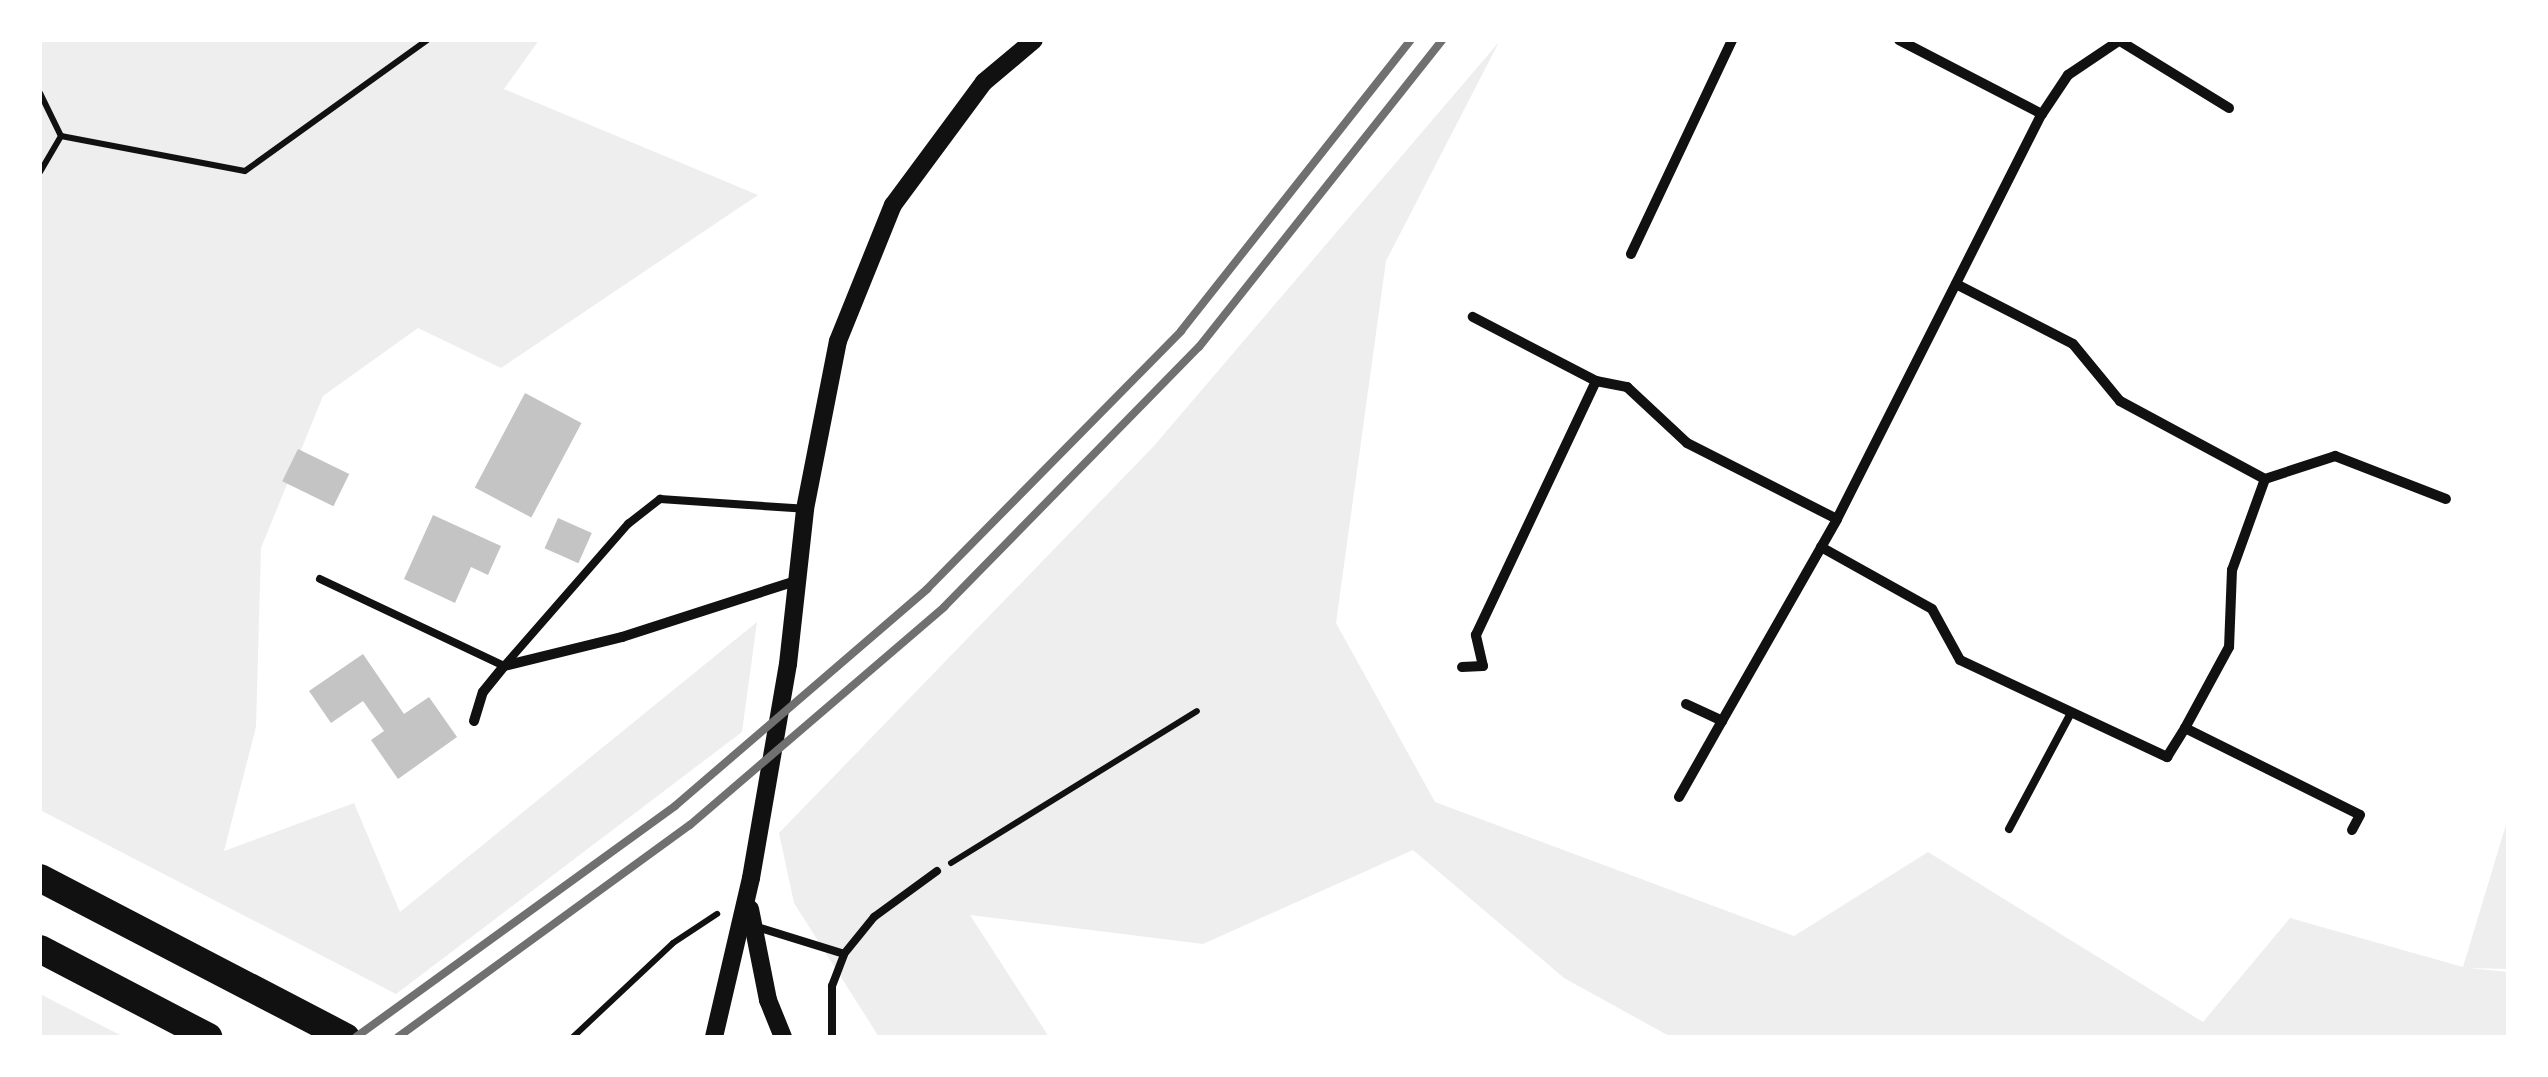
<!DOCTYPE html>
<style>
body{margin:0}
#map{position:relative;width:2548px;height:1077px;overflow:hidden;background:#fff;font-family:"Work Sans",sans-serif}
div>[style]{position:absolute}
.green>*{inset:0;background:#eee}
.building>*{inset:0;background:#c4c4c4;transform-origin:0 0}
.path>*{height:6px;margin:-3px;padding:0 3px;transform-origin:3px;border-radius:3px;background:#111}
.service>*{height:8px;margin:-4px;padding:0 4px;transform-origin:4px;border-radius:4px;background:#111}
.minor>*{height:10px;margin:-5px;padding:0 5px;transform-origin:5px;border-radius:5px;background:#111}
.tertiary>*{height:18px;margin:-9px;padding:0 9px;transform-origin:9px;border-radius:9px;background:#111}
.trunk>*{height:28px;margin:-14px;padding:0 14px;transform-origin:14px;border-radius:14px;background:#111}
.rail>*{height:8px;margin:-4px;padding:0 4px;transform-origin:4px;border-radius:4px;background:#707070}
span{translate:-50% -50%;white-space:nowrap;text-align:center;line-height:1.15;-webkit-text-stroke:8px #fff;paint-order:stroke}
.frame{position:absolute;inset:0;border:42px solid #fff;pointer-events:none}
</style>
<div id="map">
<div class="green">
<i style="clip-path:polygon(40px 40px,539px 40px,504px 89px,758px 195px,501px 368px,418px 328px,323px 396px,261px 548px,256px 727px,224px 851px,354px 803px,400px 912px,757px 622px,742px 732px,396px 994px,40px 810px)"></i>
<i style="clip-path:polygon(1499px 42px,1386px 261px,1336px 623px,1435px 802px,1794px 936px,1928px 852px,2203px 1022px,2290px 918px,2463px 967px,2508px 818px,2508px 969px,2468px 968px,2508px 972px,2508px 1037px,1671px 1037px,1564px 978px,1413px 850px,1203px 944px,970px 915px,1049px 1037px,879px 1037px,794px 903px,779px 833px,1153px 447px)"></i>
<i style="clip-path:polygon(40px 994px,124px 1037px,40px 1037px)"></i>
</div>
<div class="building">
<i style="left:525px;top:393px;width:64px;height:107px;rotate:28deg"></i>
<i style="left:298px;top:449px;width:57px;height:36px;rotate:26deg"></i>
<i style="clip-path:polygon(433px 515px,501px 546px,488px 575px,471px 567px,455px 603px,404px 579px)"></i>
<i style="left:558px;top:518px;width:37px;height:33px;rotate:24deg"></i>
<i style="clip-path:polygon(363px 654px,404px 714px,429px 697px,457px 737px,398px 779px,371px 740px,384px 731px,363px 701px,331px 723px,309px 691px)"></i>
</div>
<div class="path">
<i style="left:40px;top:93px;width:48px;rotate:64deg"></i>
<i style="left:61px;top:136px;width:187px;rotate:10.8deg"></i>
<i style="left:245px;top:171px;width:224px;rotate:-35.7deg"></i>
<i style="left:40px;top:172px;width:42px;rotate:-59.7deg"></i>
<i style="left:951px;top:863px;width:289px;rotate:-31.7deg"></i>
<i style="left:573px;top:1037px;width:137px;rotate:-43.2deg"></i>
<i style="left:673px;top:943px;width:53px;rotate:-33.4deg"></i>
</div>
<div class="service">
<i style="left:320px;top:579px;width:204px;rotate:25.3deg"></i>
<i style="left:504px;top:666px;width:189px;rotate:-48.9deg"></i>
<i style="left:628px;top:524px;width:41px;rotate:-38deg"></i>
<i style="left:660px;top:499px;width:145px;rotate:3.9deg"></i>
<i style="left:2009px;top:829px;width:132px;rotate:-61.9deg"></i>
<i style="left:757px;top:927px;width:91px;rotate:17.2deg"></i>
<i style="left:832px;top:1037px;width:51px;rotate:-90deg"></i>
<i style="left:832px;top:986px;width:34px;rotate:-69deg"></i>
<i style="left:844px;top:954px;width:48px;rotate:-51deg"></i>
<i style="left:874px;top:917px;width:78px;rotate:-36.1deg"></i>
</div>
<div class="minor">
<i style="left:1899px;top:40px;width:161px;rotate:27.4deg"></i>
<i style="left:2120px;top:41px;width:128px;rotate:31.6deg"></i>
<i style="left:1631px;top:254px;width:237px;rotate:-64.7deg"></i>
<i style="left:1956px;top:284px;width:131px;rotate:27.1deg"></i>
<i style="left:2073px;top:344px;width:74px;rotate:50.5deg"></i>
<i style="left:2120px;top:401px;width:165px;rotate:28.3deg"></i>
<i style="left:1596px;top:381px;width:32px;rotate:11deg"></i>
<i style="left:1627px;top:387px;width:82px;rotate:43deg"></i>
<i style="left:1687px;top:443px;width:168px;rotate:26.9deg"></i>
<i style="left:2265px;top:479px;width:97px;rotate:109.9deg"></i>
<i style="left:2232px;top:570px;width:77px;rotate:92.2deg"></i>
<i style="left:2229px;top:647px;width:92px;rotate:118.5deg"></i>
<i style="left:2185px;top:728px;width:195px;rotate:26.4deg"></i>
<i style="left:2360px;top:815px;width:17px;rotate:118deg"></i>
<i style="left:2265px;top:479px;width:74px;rotate:-18.2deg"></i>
<i style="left:2335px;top:456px;width:119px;rotate:21.2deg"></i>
<i style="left:1821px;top:547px;width:127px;rotate:29.2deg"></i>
<i style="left:1932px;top:609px;width:58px;rotate:61.2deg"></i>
<i style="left:1960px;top:660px;width:229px;rotate:25.1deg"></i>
<i style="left:2167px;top:757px;width:34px;rotate:-58deg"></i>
<i style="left:1462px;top:667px;width:21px;rotate:-3deg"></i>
<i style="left:1483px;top:666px;width:32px;rotate:-103deg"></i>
<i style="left:1476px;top:635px;width:281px;rotate:-64.7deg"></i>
<i style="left:1596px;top:381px;width:139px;rotate:-152.5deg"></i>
<i style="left:1686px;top:704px;width:40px;rotate:25deg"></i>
<i style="left:1722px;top:721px;width:232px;rotate:-60.3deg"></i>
<i style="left:1837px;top:519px;width:454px;rotate:-63.2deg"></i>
<i style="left:2042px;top:114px;width:47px;rotate:-56.3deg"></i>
<i style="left:2068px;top:75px;width:63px;rotate:-33.9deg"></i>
<i style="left:474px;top:721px;width:30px;rotate:-73deg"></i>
<i style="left:483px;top:692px;width:33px;rotate:-51deg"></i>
<i style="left:504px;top:666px;width:122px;rotate:-13.8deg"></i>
<i style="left:622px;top:637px;width:185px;rotate:-17.9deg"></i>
<i style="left:1679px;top:797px;width:87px;rotate:-60.5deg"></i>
</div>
<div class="tertiary">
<i style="left:750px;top:909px;width:93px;rotate:78.8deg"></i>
<i style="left:768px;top:1000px;width:40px;rotate:68deg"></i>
<i style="left:714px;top:1037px;width:163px;rotate:-76.9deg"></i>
<i style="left:751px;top:878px;width:217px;rotate:-80.2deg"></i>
<i style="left:788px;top:664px;width:156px;rotate:-83.7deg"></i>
<i style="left:805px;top:509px;width:171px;rotate:-78.9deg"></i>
<i style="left:838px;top:341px;width:147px;rotate:-68deg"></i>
<i style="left:893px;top:205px;width:153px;rotate:-53.5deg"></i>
<i style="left:984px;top:82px;width:65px;rotate:-40deg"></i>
</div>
<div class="trunk">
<i style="left:40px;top:878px;width:345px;rotate:27.5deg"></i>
<i style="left:40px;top:949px;width:190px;rotate:27.6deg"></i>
</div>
<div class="rail">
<i style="left:356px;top:1037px;width:394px;rotate:-35.9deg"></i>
<i style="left:675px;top:806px;width:333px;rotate:-40.7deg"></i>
<i style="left:927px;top:589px;width:362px;rotate:-45.4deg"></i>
<i style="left:1181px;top:331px;width:371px;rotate:-51.7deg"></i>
<i style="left:398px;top:1037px;width:361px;rotate:-36deg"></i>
<i style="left:690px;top:825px;width:335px;rotate:-40.6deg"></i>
<i style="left:944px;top:607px;width:364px;rotate:-45.6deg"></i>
<i style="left:1199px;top:347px;width:392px;rotate:-51.6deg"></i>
</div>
<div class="frame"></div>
</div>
